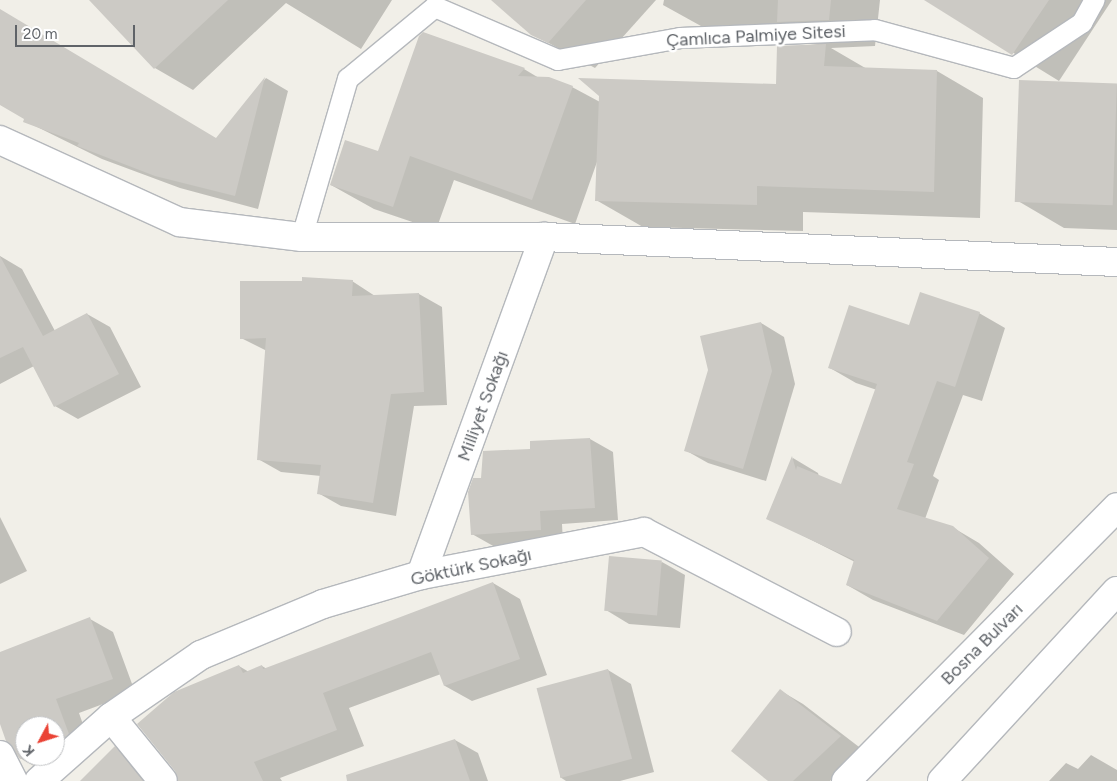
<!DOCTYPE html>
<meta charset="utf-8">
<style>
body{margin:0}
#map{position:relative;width:1117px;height:781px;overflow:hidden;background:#f1efe8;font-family:Figtree,sans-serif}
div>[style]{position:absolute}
.shadow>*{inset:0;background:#0003}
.building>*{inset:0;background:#cccac5;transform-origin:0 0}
.roads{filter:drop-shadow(1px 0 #b5b8bc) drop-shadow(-1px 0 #b5b8bc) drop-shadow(0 1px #b5b8bc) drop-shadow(0 -1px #b5b8bc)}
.service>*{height:20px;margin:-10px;padding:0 10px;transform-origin:10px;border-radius:10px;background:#fff}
.minor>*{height:28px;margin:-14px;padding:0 14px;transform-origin:14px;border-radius:14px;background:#fff}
.secondary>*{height:28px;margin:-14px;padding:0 14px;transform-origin:14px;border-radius:14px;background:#fff}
span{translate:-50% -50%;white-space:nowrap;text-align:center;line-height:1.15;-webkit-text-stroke:5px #fff;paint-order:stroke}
.street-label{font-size:18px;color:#5f6368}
.north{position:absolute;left:15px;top:716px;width:50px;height:50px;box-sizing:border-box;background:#fff;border:1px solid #bfc1c3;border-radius:50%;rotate:230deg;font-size:14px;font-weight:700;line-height:20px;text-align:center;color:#5f6368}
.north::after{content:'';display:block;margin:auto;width:18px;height:22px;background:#ea4335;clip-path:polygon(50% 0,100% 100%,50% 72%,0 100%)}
.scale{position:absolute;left:15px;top:25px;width:120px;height:22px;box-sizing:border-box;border:2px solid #5f6368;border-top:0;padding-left:6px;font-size:15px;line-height:18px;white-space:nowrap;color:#5f6368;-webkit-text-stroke:4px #fff;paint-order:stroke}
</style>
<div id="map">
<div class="shadow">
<i style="clip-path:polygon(90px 0,392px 0,361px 49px,286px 3px,193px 90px,155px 68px)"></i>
<i style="clip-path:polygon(493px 0,656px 0,595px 68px,532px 34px)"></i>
<i style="clip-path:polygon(664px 0,880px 0,875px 46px,831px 48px,867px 69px,937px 71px,983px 98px,980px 218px,803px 212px,803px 231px,643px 227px,596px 200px,597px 162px,575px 224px,454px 180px,436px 230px,374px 209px,331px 185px,379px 153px,424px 33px,524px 69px,539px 78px,572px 87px,600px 102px,777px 86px,818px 45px,710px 31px,663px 5px)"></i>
<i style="clip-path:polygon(928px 0,1112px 0,1059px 81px)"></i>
<i style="clip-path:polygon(0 31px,217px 140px,266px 78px,288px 91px,258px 209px,180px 188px,102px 159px,25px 121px,26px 118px,0 104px)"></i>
<i style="clip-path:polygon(1117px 84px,1117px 230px,1064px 228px,1018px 201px)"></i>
<i style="clip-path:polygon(0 256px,22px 269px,55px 331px,87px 314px,110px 327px,141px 387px,78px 419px,55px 406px,34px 366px,0 384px)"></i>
<i style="clip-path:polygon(352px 281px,375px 296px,419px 294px,442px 307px,447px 405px,414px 406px,396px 516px,341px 506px,318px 493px,321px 476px,281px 472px,258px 459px,267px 351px,241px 338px)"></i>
<i style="clip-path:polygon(979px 313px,1005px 328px,982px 401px,963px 395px,933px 476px,939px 480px,925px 519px,952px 527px,979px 543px,1014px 574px,964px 635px,873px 600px,847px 585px,855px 562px,768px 518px,793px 458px,818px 473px,819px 477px,841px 486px,877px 390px,856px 383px,830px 368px,910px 326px)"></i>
<i style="clip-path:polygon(761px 323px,784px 337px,795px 384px,766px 481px,708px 463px,685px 450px)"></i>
<i style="clip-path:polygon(590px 439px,613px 452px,618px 520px,562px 524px,563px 543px,495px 547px,472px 534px,482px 479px,531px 450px)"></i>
<i style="clip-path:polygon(0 517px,27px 571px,0 584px)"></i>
<i style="clip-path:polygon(662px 562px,685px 575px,680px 628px,629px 624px,606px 610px)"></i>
<i style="clip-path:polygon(493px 583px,520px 599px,547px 675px,472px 701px,445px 686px,441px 674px,349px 708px,364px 746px,280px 778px,282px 781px,178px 781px,176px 771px,239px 666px,249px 672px,262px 666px,267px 669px)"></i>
<i style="clip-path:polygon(evenodd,90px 619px,113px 632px,135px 692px,79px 713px,91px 747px,44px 772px,20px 758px,0 720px,0 653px,90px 619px,25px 726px,55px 726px,55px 756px,25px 756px,25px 726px)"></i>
<i style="clip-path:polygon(608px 670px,631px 684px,654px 772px,620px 781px,566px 781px,560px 777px)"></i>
<i style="clip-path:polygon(781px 691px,803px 704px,863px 750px,830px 781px,770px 781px)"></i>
<i style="clip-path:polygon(455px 740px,478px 753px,488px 781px,364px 781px)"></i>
<i style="clip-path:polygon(115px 748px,142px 763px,157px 781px,82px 781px)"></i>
<i style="clip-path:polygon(1091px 755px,1117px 770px,1117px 781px,1049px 781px,1066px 763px,1078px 769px)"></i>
</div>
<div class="building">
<i style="clip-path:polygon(89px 0,228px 0,154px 69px)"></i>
<i style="clip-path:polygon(491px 0,586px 0,548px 43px,531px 35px)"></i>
<i style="clip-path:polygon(778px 0,831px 0,829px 20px,777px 22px)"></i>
<i style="clip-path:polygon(924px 0,1049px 0,1012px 55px)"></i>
<i style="clip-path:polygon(0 9px,216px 138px,265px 77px,235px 196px,155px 176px,77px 146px,79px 143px,23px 122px,24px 119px,0 105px)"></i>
<i style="clip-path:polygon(423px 32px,525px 68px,518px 76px,549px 77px,573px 86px,532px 200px,410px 156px,393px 207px,330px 185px,345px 140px,378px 151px,419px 36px)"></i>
<i style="clip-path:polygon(826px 44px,824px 66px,937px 70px,934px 192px,757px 186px,757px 205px,595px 201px,599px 96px,578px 78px,776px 84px,777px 46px)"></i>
<i style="left:1019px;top:80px;width:98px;height:122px;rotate:2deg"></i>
<i style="clip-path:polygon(0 256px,43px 336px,87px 313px,119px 374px,54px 407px,23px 347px,0 358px)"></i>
<i style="clip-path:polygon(302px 277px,353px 280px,352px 296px,419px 293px,424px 392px,391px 394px,373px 503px,317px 494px,321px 465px,257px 460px,266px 338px,240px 339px,240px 281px,302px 281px)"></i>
<i style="clip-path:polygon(920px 292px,980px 312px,955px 387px,937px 381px,907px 462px,914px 464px,897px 509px,953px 526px,989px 558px,937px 621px,846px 585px,854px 560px,766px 519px,792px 456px,796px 470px,797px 466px,841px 484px,877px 384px,828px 368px,849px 305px,909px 325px)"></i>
<i style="clip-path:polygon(761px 322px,772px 371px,743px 469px,684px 451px,708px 370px,700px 336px)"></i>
<i style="clip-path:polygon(590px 438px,595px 508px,540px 511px,541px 530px,471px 535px,468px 492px,473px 478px,481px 478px,483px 451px,530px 449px,530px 441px)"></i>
<i style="left:609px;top:556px;width:53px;height:55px;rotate:5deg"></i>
<i style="clip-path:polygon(493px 582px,520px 659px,444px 686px,431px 652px,323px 693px,337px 730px,254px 762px,263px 781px,178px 781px,175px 771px,137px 724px,174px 692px,239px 665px,243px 673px,262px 665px,263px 669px)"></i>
<i style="clip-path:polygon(90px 617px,113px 679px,56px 699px,69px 734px,55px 746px,55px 726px,25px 726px,25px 756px,29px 756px,20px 759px,6px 741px,0 724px,0 652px)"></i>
<i style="left:608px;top:669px;width:93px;height:74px;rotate:75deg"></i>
<i style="clip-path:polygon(780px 689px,841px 736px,793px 781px,768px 781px,731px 751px)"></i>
<i style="clip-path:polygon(455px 739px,470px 781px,347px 781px,346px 775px)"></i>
<i style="clip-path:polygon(115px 746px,143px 781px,80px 781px)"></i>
</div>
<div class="roads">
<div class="service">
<i style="left:302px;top:237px;width:165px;rotate:-73.8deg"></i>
<i style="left:348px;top:79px;width:113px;rotate:-39.6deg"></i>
<i style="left:435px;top:7px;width:134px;rotate:23.3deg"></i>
<i style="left:558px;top:60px;width:124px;rotate:-10.2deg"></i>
<i style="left:680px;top:38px;width:195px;rotate:-2.3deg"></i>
<i style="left:875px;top:30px;width:144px;rotate:15.3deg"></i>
<i style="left:1014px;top:68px;width:82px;rotate:-33.5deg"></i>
<i style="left:1082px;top:23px;width:26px;rotate:-61deg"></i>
</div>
<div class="minor">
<i style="left:0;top:140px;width:197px;rotate:24.6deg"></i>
<i style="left:179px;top:222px;width:124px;rotate:7deg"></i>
<i style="left:302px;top:237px;width:242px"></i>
<i style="left:544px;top:237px;width:574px;rotate:2.5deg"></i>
<i style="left:421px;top:575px;width:360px;rotate:-70deg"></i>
<i style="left:111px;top:717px;width:82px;rotate:50.9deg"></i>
<i style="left:0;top:755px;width:29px;rotate:63deg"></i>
<i style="left:39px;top:781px;width:96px;rotate:-41.6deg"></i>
<i style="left:111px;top:717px;width:109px;rotate:-34.6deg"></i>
<i style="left:201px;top:655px;width:132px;rotate:-22.7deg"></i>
<i style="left:323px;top:604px;width:102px;rotate:-16.5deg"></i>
<i style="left:421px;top:575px;width:227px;rotate:-10.9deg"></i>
<i style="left:644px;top:532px;width:217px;rotate:27.4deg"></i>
</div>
<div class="secondary">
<i style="left:846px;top:781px;width:385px;rotate:-45.3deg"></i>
<i style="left:942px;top:781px;width:258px;rotate:-47.4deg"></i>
</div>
</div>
<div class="street-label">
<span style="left:756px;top:36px;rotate:-3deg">Çamlıca Palmiye Sitesi</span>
<span style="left:483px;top:406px;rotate:-70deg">Milliyet Sokağı</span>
<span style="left:471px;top:567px;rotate:-12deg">Göktürk Sokağı</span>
<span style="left:982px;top:644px;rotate:-45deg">Bosna Bulvarı</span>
</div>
<div class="north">K</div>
<div class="scale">20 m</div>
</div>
